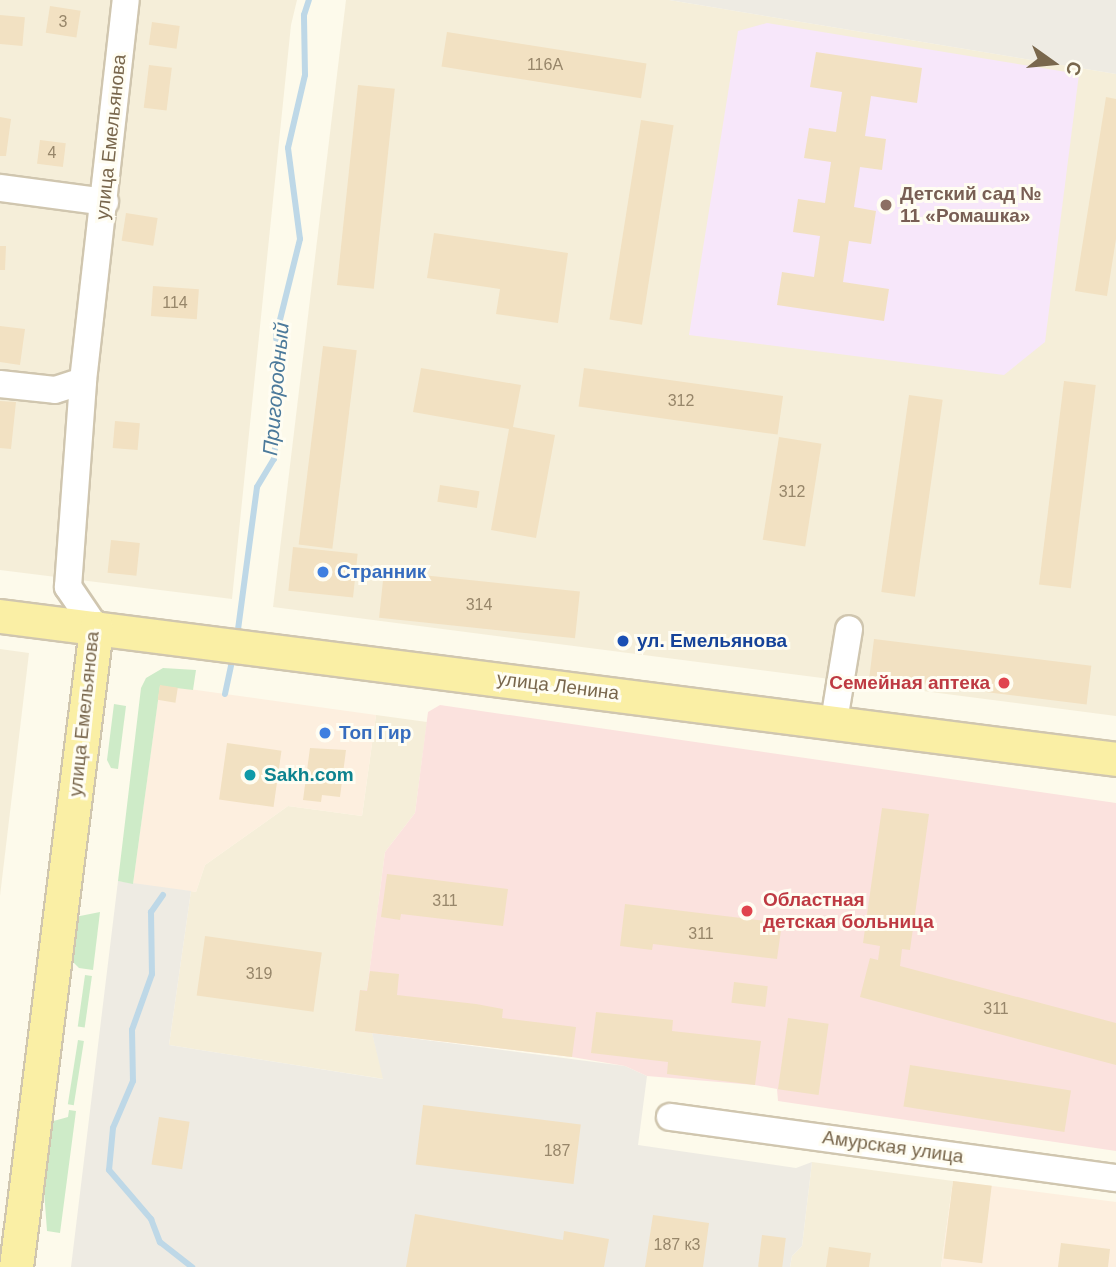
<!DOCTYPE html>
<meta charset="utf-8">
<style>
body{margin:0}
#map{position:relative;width:1116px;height:1267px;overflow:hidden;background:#fdfaeb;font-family:Helvetica,sans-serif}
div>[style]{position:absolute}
.residential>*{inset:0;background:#f5eed9}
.commercial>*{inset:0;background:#fdefdf}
.industrial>*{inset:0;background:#eeebe3}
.education>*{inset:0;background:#f7e7fa}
.medical>*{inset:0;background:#fbe2de}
.green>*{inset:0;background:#ceebc8;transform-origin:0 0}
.stream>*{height:6px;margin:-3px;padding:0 3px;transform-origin:3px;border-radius:3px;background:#bed8e7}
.building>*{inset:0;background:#f2e1c2;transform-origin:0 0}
.roads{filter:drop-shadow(2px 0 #d0c6af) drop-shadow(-2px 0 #d0c6af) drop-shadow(0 2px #d0c6af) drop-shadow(0 -2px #d0c6af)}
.minor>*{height:26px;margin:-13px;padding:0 13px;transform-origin:13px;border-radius:13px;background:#fff}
.major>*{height:33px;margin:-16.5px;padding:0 16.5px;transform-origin:16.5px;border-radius:16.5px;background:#faefa5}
.dots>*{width:19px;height:19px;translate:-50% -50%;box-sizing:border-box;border:4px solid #fffdf2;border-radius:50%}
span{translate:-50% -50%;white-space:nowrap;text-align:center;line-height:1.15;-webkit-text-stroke:6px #fffdf2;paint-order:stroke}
.number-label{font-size:16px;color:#97866a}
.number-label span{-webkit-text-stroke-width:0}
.street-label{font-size:19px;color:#79674d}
.education-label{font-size:19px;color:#785e54;font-weight:700}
.left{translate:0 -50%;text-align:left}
.shop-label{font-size:19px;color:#366cbe;font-weight:700}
.transit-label{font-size:19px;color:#164399;font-weight:700}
.health-label{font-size:19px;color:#be3a42;font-weight:700}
.right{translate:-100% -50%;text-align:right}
.culture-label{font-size:19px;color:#0d838f;font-weight:700}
.water-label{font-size:21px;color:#4c7a9b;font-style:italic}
.north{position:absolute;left:1018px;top:28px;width:70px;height:70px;-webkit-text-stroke:5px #fffdf2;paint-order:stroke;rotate:105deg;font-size:19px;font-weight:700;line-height:28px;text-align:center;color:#79674d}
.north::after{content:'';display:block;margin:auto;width:24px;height:32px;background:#79674d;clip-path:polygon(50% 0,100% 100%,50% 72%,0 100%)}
</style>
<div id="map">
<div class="residential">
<i style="clip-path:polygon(0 0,297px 0,291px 25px,232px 599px,0 570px)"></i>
<i style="clip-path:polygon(346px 0,669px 0,1116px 74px,1116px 716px,273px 607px)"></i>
<i style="clip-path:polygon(0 649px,29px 653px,0 896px)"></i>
<i style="clip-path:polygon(376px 715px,427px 722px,415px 813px,385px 852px,367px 991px,361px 990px,384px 1079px,169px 1045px,191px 891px,196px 892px,205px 865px,288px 806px,362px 816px)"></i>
<i style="clip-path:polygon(812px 1162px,953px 1181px,941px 1267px,790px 1267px,792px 1256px,802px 1246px)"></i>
</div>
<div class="commercial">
<i style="clip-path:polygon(160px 685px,376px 715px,362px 816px,288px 806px,205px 865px,196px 892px,133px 884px)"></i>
<i style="clip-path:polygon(953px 1181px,1116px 1202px,1116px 1267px,941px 1267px)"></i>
</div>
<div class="industrial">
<i style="clip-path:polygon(669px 0,1116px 0,1116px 74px)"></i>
<i style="clip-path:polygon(118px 881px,191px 891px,169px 1045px,383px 1079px,372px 1033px,625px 1066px,647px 1076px,638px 1145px,796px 1168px,812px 1162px,802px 1246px,792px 1256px,790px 1267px,71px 1267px)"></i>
</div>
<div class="education">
<i style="clip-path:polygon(767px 23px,1079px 74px,1045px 342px,1004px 375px,689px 335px,738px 31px)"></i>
</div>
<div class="medical">
<i style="clip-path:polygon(440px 705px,1116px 803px,1116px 1151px,778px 1101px,777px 1089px,755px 1085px,647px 1076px,625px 1066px,572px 1057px,355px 1031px,360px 990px,367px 990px,385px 852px,415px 813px,428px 712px)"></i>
</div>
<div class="green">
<i style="clip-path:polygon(163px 668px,196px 670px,193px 690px,160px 686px,133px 884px,118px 881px,141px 688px,146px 678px)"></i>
<i style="clip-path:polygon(114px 704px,126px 706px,118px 769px,111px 768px,107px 760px)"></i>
<i style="clip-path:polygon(100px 912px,93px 970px,79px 968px,70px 959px,75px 917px)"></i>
<i style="left:85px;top:975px;width:7px;height:52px;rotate:8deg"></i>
<i style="left:78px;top:1040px;width:6px;height:65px;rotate:9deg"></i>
<i style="clip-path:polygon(69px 1110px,76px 1111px,60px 1233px,47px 1231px,43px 1177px,50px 1122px,68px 1117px)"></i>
</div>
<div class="stream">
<i style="left:237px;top:637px;width:151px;rotate:-82.4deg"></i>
<i style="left:257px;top:487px;width:33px;rotate:-59deg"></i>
<i style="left:274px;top:459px;width:65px;rotate:-84.7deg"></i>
<i style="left:280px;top:394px;width:58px;rotate:-93.9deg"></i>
<i style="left:276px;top:336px;width:100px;rotate:-76.1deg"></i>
<i style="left:300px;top:239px;width:92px;rotate:-97.5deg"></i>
<i style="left:288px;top:148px;width:75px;rotate:-76.9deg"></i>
<i style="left:305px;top:75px;width:60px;rotate:-91deg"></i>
<i style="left:304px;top:15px;width:16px;rotate:-72deg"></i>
<i style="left:225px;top:694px;width:40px;rotate:-78deg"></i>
<i style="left:163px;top:895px;width:21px;rotate:125deg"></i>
<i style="left:151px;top:912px;width:62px;rotate:89.1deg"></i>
<i style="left:152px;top:974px;width:59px;rotate:109.7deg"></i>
<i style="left:132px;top:1030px;width:51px;rotate:88.9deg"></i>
<i style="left:133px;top:1081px;width:51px;rotate:113.1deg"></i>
<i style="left:113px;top:1128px;width:42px;rotate:95.4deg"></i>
<i style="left:109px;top:1170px;width:65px;rotate:49.4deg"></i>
<i style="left:151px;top:1219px;width:25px;rotate:69deg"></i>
<i style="left:160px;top:1242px;width:41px;rotate:38deg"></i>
</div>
<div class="building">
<i style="left:50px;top:6px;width:31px;height:27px;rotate:9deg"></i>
<i style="left:0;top:15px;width:25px;height:29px;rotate:5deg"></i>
<i style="left:152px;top:22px;width:28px;height:23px;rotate:8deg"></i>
<i style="left:447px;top:32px;width:202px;height:35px;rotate:9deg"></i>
<i style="clip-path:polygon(816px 52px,922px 68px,917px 103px,871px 96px,865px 136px,886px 139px,882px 170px,860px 167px,854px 207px,876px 211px,871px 244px,849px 241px,843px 282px,889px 289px,884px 321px,777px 305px,782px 272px,814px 277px,820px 236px,793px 232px,798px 199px,825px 203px,831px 162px,804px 158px,809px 128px,836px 132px,842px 92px,810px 87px)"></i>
<i style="left:149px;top:65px;width:23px;height:43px;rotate:7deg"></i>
<i style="left:358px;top:85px;width:37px;height:201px;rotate:6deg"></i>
<i style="clip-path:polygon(1106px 97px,1116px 99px,1116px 239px,1107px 296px,1075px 291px)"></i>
<i style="clip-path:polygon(0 117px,11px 119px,6px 156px,0 156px)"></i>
<i style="left:641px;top:120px;width:33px;height:202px;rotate:9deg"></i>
<i style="left:40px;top:140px;width:26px;height:24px;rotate:7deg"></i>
<i style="left:126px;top:213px;width:32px;height:28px;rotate:9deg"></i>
<i style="clip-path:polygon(434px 233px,568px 253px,558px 323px,496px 314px,500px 289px,427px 278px)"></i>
<i style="clip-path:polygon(0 246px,6px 246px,5px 270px,0 270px)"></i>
<i style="left:153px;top:286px;width:46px;height:30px;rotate:4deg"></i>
<i style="clip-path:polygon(0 326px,25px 329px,20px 365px,0 362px)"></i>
<i style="left:323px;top:346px;width:34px;height:200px;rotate:7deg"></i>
<i style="clip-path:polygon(421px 368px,521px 385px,513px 427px,555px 435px,536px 538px,491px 530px,509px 429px,413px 412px)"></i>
<i style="left:584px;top:368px;width:201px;height:39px;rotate:8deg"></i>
<i style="left:1064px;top:381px;width:32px;height:205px;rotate:7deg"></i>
<i style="left:909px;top:395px;width:34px;height:199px;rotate:8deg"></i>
<i style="clip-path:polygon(0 401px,16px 402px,11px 449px,0 448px)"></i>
<i style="left:115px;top:421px;width:25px;height:27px;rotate:5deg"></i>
<i style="left:779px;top:437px;width:43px;height:104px;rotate:9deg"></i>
<i style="left:440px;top:485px;width:40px;height:17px;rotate:9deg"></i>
<i style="left:111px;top:540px;width:29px;height:33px;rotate:6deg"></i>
<i style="left:293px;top:547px;width:65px;height:44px;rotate:6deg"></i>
<i style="left:384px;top:571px;width:197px;height:47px;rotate:6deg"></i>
<i style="left:874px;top:639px;width:219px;height:39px;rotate:7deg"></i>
<i style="left:160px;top:685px;width:18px;height:15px;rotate:9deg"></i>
<i style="left:227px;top:743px;width:55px;height:57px;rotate:8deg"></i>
<i style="clip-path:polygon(310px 748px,346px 750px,340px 797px,322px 795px,321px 802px,303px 800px)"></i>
<i style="clip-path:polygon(882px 808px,929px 814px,910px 950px,902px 949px,900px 966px,1116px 1023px,1116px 1065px,860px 997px,870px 958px,878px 960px,880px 946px,863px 943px)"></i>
<i style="clip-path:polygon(387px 874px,508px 889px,503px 926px,401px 914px,400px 920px,381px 917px)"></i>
<i style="clip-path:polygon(625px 904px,782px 923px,777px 959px,653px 944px,652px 950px,620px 946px)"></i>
<i style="left:205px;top:936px;width:118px;height:60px;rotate:8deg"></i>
<i style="clip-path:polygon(370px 971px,399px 974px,397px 995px,476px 1004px,503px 1009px,502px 1018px,576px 1027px,572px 1057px,355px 1031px,360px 990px,367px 991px)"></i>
<i style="left:734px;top:982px;width:34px;height:21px;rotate:7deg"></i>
<i style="clip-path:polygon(596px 1012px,673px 1020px,672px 1031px,761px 1041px,755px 1085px,667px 1074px,668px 1062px,591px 1053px)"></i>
<i style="left:788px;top:1018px;width:41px;height:72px;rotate:8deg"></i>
<i style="left:910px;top:1065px;width:163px;height:42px;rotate:9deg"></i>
<i style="left:423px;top:1105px;width:159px;height:60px;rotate:7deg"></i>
<i style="left:159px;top:1117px;width:31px;height:48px;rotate:9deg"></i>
<i style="left:953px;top:1181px;width:39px;height:78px;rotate:7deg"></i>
<i style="clip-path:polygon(415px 1214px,563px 1240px,564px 1231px,609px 1239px,604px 1267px,406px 1267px)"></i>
<i style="clip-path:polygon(653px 1215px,709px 1223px,703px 1267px,645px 1267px)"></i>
<i style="left:762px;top:1235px;width:24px;height:32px;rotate:7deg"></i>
<i style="clip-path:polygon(1061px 1243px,1110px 1249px,1108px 1267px,1058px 1267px)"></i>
<i style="clip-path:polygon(829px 1247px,871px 1253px,869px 1267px,826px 1267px)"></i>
</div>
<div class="roads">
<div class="minor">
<i style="left:0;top:188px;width:106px;rotate:7.6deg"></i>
<i style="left:0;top:384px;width:55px;rotate:6.2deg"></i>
<i style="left:55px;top:390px;width:29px;rotate:-18deg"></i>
<i style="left:96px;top:628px;width:50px;rotate:-124.3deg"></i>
<i style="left:68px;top:587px;width:207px;rotate:-85.8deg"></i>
<i style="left:83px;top:381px;width:383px;rotate:-83.6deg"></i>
<i style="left:834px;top:721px;width:93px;rotate:-80.7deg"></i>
<i style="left:670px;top:1117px;width:450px;rotate:7.8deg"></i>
</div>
<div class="major">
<i style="left:0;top:616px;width:1125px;rotate:7.3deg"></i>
<i style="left:16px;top:1267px;width:644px;rotate:-82.86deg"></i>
</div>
</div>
<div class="dots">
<i style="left:886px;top:205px;background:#8d6e63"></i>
<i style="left:323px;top:572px;background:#3f7fe0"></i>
<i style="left:623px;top:641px;background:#1a4fb4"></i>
<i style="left:1004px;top:683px;background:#e0444e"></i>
<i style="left:325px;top:733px;background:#3f7fe0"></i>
<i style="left:250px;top:775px;background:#0f9aa8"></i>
<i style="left:747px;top:911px;background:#e0444e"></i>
</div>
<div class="number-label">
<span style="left:63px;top:22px">3</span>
<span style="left:545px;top:65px">116А</span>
<span style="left:52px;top:153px">4</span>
<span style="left:175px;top:303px">114</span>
<span style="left:681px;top:401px">312</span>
<span style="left:792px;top:492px">312</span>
<span style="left:479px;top:605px">314</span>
<span style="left:445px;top:901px">311</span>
<span style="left:701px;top:934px">311</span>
<span style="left:259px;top:974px">319</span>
<span style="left:996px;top:1009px">311</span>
<span style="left:557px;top:1151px">187</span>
<span style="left:677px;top:1245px">187 к3</span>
</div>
<div class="street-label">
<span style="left:111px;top:137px;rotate:-84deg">улица Емельянова</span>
<span style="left:558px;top:686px;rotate:7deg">улица Ленина</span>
<span style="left:84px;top:714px;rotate:-84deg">улица Емельянова</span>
<span style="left:893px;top:1147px;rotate:8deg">Амурская улица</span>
</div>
<div class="education-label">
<span class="left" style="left:900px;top:205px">Детский сад №<br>11 «Ромашка»</span>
</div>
<div class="shop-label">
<span class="left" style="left:337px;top:572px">Странник</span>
<span class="left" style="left:339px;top:733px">Топ Гир</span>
</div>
<div class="transit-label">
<span class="left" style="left:637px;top:641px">ул. Емельянова</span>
</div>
<div class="health-label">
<span class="right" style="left:990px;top:683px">Семейная аптека</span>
<span class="left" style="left:763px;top:911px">Областная<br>детская больница</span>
</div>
<div class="culture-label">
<span class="left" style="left:264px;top:775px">Sakh.com</span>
</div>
<div class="water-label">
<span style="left:276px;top:389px;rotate:-85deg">Пригородный</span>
</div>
<div class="north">С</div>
</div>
